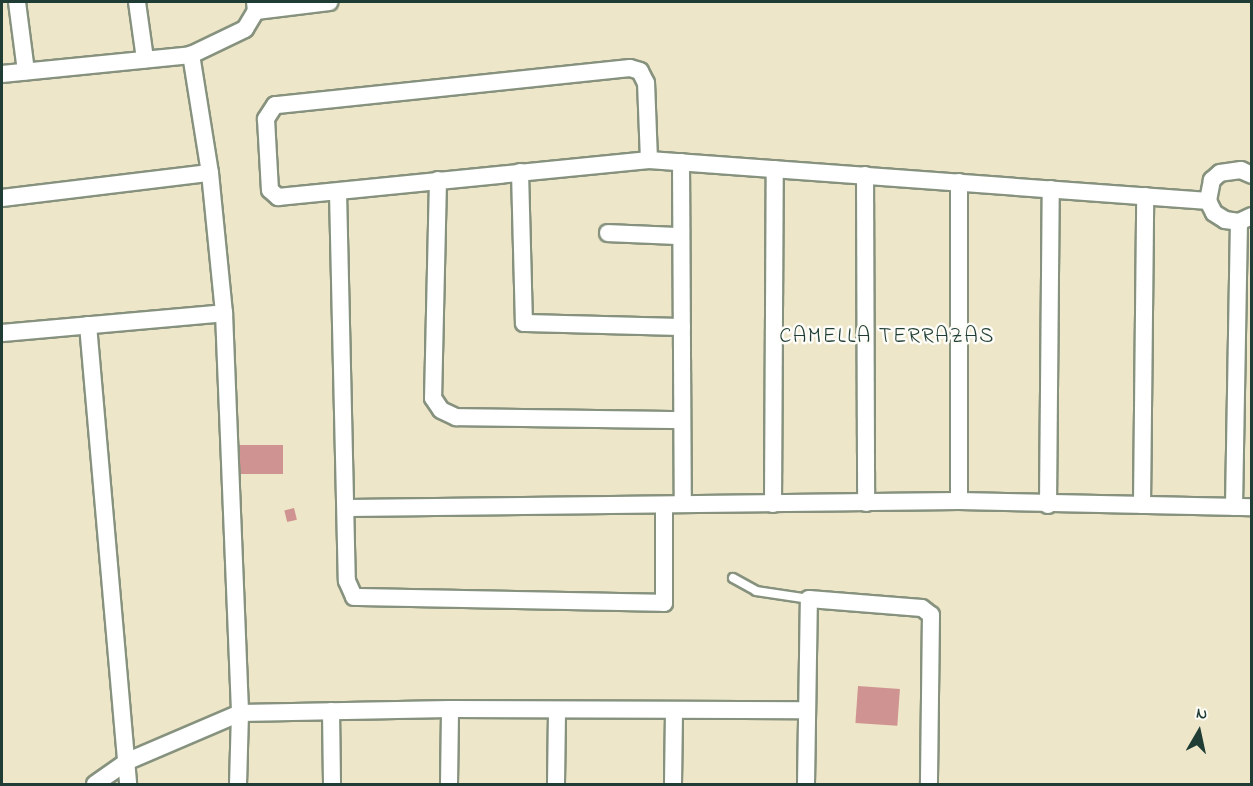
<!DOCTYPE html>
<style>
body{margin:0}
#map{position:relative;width:1253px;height:786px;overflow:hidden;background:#eee6c9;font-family:"Indie Flower",sans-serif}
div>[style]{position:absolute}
.building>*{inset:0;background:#cf9491;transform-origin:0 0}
.roads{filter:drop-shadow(2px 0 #86927e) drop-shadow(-2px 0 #86927e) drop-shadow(0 2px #86927e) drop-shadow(0 -2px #86927e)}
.service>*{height:8px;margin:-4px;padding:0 4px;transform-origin:4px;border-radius:4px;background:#fff}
.minor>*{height:16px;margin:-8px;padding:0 8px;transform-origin:8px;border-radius:8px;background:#fff}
span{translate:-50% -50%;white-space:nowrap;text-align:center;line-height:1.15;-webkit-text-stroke:5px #fdfcf7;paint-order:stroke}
.neighbourhood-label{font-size:22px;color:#1f3d34;letter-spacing:1.5px}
.frame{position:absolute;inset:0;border:3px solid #1f3d34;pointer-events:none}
.north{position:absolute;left:1169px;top:702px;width:60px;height:60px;-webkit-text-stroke:4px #fdfcf7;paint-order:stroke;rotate:9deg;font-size:16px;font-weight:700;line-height:24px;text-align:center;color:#1f3d34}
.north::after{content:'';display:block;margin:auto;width:21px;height:27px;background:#1f3d34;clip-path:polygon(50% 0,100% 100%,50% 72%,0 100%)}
</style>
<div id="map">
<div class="building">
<i style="left:283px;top:445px;width:29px;height:48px;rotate:90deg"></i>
<i style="left:294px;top:508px;width:12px;height:10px;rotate:76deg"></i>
<i style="left:858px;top:686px;width:42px;height:37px;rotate:4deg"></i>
</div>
<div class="roads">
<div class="service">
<i style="left:733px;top:578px;width:26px;rotate:29deg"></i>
<i style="left:756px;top:591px;width:54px;rotate:8.6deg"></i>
</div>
<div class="minor">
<i style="left:17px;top:2px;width:70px;rotate:82.6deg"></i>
<i style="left:137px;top:2px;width:58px;rotate:82deg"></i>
<i style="left:256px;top:11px;width:74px;rotate:-7deg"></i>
<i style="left:2px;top:74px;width:190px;rotate:-5.7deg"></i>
<i style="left:649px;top:160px;width:77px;rotate:-92.2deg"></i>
<i style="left:646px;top:83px;width:13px;rotate:-117deg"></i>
<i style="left:640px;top:71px;width:10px;rotate:-163deg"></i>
<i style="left:630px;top:68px;width:357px;rotate:174deg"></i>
<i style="left:275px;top:105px;width:17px;rotate:123deg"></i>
<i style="left:266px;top:119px;width:71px;rotate:86.8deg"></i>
<i style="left:270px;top:190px;width:11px;rotate:41deg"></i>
<i style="left:278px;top:197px;width:373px;rotate:-5.7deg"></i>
<i style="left:649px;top:160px;width:561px;rotate:4.19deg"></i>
<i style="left:681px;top:162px;width:342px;rotate:89.7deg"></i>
<i style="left:520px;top:172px;width:151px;rotate:88.5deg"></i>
<i style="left:524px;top:323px;width:158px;rotate:1.5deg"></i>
<i style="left:865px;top:175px;width:328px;rotate:89.8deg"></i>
<i style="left:1252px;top:175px;width:12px;rotate:-156deg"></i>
<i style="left:1241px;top:170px;width:21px;rotate:172deg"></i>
<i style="left:1220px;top:173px;width:11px;rotate:139deg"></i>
<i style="left:1212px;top:180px;width:21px;rotate:101deg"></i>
<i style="left:1208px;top:201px;width:13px;rotate:63deg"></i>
<i style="left:1214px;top:213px;width:13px;rotate:32deg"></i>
<i style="left:1225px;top:220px;width:14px;rotate:8deg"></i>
<i style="left:1239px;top:222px;width:14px;rotate:-25deg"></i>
<i style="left:438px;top:180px;width:218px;rotate:91.3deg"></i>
<i style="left:433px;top:398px;width:14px;rotate:56deg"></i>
<i style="left:441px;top:410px;width:17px;rotate:25deg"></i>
<i style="left:456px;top:417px;width:226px;rotate:0.8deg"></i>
<i style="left:338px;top:192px;width:389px;rotate:88.7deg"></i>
<i style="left:347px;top:581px;width:17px;rotate:66deg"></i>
<i style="left:354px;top:597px;width:310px;rotate:1.1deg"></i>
<i style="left:664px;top:603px;width:96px;rotate:-90deg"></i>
<i style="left:2px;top:198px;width:209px;rotate:-6.9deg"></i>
<i style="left:608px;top:233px;width:73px;rotate:2.4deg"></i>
<i style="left:224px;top:313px;width:141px;rotate:-95.7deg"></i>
<i style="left:210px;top:173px;width:120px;rotate:-99.1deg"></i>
<i style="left:191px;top:55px;width:60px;rotate:-25.7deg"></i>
<i style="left:245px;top:29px;width:21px;rotate:-59deg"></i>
<i style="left:256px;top:11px;width:9px;rotate:-96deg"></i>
<i style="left:88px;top:325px;width:461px;rotate:85deg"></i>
<i style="left:2px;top:333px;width:223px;rotate:-5.1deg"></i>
<i style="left:224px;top:313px;width:400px;rotate:87.7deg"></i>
<i style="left:240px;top:713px;width:71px;rotate:91.6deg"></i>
<i style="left:959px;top:501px;width:319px;rotate:-90deg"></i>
<i style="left:773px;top:504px;width:335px;rotate:-89.7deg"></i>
<i style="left:1048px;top:505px;width:316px;rotate:-89.5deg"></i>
<i style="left:1142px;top:505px;width:309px;rotate:-89.4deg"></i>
<i style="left:1234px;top:507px;width:285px;rotate:-89deg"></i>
<i style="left:348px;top:508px;width:611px;rotate:-0.66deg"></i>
<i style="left:959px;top:501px;width:293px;rotate:1.2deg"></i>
<i style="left:331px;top:711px;width:73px;rotate:89.2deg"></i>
<i style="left:95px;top:784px;width:40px;rotate:-34.9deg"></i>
<i style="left:128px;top:761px;width:122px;rotate:-23.2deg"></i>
<i style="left:240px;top:713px;width:210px;rotate:-1.1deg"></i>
<i style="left:450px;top:709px;width:357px;rotate:0.2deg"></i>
<i style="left:449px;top:784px;width:75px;rotate:-89.2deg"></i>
<i style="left:556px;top:784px;width:73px;rotate:-89.2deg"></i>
<i style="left:673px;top:784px;width:72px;rotate:-89.2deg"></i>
<i style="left:806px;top:784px;width:185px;rotate:-89.1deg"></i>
<i style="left:809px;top:599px;width:113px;rotate:4.6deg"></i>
<i style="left:922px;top:608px;width:11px;rotate:38deg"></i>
<i style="left:931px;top:615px;width:169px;rotate:90.7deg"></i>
</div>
</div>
<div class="neighbourhood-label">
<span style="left:887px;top:338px">CAMELLA TERRAZAS</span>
</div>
<div class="frame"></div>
<div class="north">N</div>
</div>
